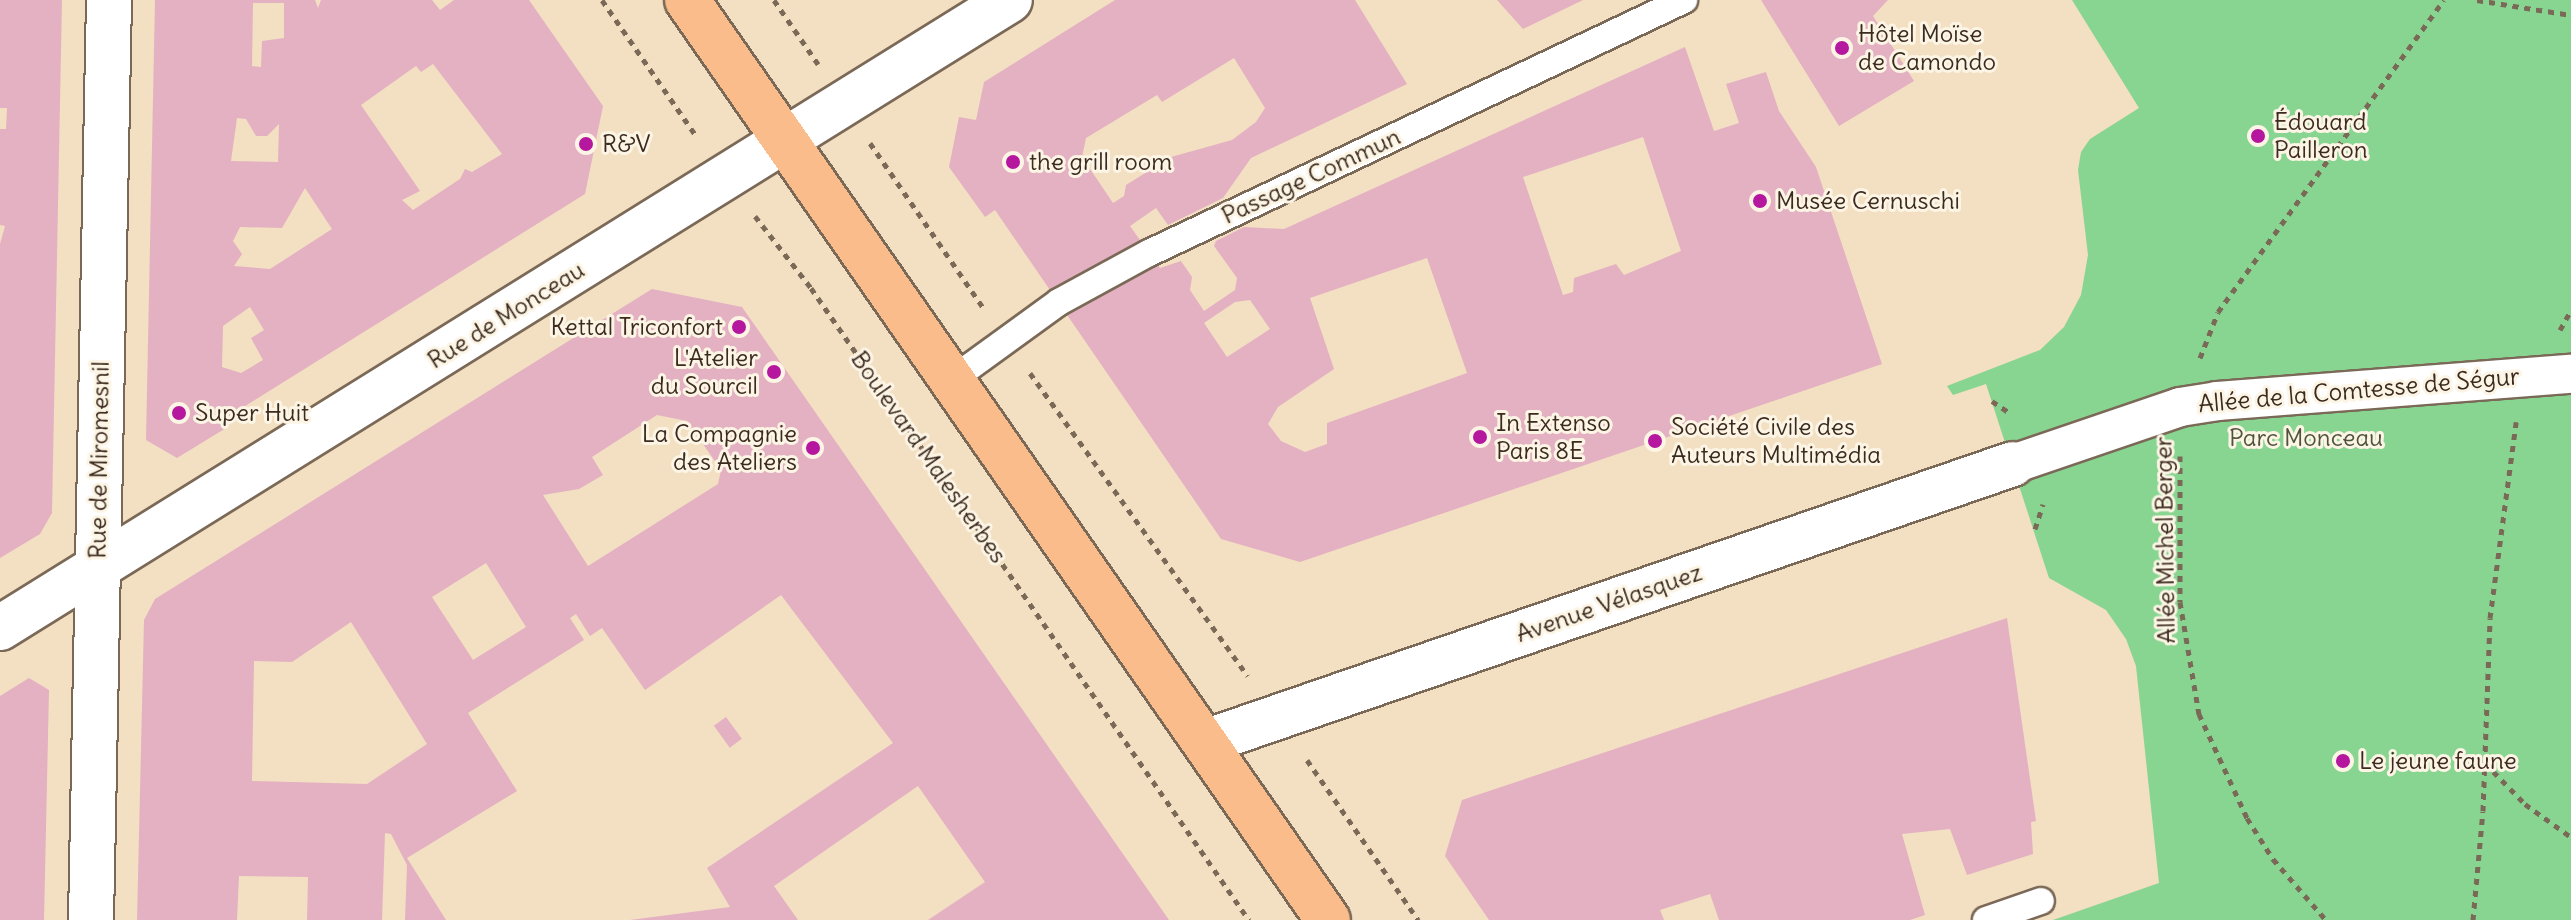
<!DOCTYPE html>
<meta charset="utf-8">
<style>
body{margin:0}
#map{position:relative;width:2571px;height:920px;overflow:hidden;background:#f3dfc2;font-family:Delius,sans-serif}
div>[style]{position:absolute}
.green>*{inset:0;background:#88d491}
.building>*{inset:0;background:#e3b1c2;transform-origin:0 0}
.path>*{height:5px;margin-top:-2.5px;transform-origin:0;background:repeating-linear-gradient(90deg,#7b6957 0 6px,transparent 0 12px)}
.roads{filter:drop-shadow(2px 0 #7b6957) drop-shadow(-2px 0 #7b6957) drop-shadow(0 2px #7b6957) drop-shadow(0 -2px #7b6957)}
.service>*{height:26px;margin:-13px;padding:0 13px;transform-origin:13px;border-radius:13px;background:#fff}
.pedestrian>*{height:38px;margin:-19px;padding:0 19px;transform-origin:19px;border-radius:19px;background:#fff}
.minor>*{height:44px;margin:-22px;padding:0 22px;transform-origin:22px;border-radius:22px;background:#fff}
.primary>*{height:44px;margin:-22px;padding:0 22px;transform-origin:22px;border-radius:22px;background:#fabc8b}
.dots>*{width:22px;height:22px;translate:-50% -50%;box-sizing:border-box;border:4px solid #fcf5e5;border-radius:50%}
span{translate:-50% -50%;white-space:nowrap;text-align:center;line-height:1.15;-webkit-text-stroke:6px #fcf5e5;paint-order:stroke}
.poi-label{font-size:24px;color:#3b2a1e}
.left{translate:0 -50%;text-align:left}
.right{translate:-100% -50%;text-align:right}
.street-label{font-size:24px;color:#3b2a1e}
.park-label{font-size:24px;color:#4e543b}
</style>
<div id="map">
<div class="green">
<i style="clip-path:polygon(2072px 0,2571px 0,2571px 920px,2053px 920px,2159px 883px,2136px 666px,2126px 639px,2106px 610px,2049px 578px,1986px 384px,1953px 395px,1947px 386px,2040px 350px,2064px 327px,2081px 295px,2088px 255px,2078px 170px,2081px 152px,2090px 139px,2139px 108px)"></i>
</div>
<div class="building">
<i style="clip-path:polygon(0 0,62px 0,52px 513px,40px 534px,0 558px,0 244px,5px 226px,0 225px,0 129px,6px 129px,7px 108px,0 108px)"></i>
<i style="clip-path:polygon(evenodd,155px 0,315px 0,318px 8px,321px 0,432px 0,440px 10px,454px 0,529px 0,603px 106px,585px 194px,221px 421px,226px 428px,177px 458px,146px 440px,155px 0,253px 3px,284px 3px,284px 38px,262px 41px,261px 67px,252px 66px,253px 3px,155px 0,433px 64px,502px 154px,472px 172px,465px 169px,460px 179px,413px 210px,402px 200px,420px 191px,361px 105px,416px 66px,421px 72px,433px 64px,155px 0,237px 118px,246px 119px,256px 136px,267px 136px,279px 124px,278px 162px,231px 161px,237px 118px,155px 0,305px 188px,332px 229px,270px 269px,234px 266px,242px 254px,233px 241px,240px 227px,282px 228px,305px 188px,155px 0,250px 307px,264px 330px,251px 338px,263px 360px,241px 373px,222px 367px,223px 326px,250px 307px)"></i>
<i style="clip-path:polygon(evenodd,1115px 0,1355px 0,1407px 84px,1251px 158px,1223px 198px,1168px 225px,1156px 208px,1130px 226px,1160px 268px,1181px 261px,1192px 277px,1190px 290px,1204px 311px,1235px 290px,1237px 278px,1214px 246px,1216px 241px,1244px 227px,1284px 229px,1685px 47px,1714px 131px,1739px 123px,1726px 84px,1766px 72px,1779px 111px,1816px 167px,1882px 364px,1300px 562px,1221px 539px,995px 210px,985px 217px,949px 167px,959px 117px,976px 120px,984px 82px,1115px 0,1234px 58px,1265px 108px,1256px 122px,1232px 140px,1171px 157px,1126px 185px,1124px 196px,1113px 203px,1082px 157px,1086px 138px,1157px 95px,1162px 102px,1234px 58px,1115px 0,1643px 137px,1681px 251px,1624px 275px,1616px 264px,1574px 278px,1573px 292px,1563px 295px,1523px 177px,1643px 137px,1115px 0,1427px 258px,1467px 373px,1327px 423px,1327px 444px,1305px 452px,1281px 441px,1268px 424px,1278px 407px,1334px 369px,1310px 298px,1427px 258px,1115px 0,1250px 300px,1270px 329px,1227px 357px,1204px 323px,1235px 302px,1250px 300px)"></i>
<i style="clip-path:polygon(1497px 0,1583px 0,1523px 29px)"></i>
<i style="clip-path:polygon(1761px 0,1888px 0,1873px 16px,1914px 81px,1839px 126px)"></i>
<i style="clip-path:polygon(evenodd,652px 289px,742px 307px,1169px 920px,928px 920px,985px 882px,918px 786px,774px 886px,798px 920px,630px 920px,730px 907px,707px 868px,893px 743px,781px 595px,645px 690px,602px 628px,590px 636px,576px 614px,570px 618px,584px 640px,468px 713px,517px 791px,407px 858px,446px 920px,405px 920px,407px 865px,391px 834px,385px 833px,382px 920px,307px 920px,308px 877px,239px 876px,237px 920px,137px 920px,144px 620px,155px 599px,652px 289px,657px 415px,687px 421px,721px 470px,718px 484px,588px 566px,543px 495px,579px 489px,603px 475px,592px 457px,657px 415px,652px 289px,486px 563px,526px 627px,473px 660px,432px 597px,486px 563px,652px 289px,351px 622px,427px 744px,367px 784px,252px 781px,254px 661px,292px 662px,351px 622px)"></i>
<i style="clip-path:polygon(2007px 618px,2036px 821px,2031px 822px,2033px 854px,1967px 875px,1950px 829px,1902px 834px,1925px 915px,1910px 920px,1719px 920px,1710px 894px,1660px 910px,1664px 920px,1489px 920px,1445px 856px,1462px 800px)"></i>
<i style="clip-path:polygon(29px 678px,49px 690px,44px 920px,0 920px,0 696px)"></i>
<i style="left:726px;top:717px;width:27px;height:15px;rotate:54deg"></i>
</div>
<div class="path">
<i style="left:602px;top:0;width:167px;rotate:55.3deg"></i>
<i style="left:774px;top:0;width:78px;rotate:55.5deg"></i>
<i style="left:2477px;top:0;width:95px;rotate:9.1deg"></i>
<i style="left:870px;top:143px;width:201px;rotate:55.5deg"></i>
<i style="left:755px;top:216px;width:91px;rotate:52.1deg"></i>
<i style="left:811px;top:288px;width:769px;rotate:55.28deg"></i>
<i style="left:2560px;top:330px;width:23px;rotate:-61deg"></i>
<i style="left:2200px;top:358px;width:49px;rotate:-68.6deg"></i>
<i style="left:2218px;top:312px;width:385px;rotate:-54.1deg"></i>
<i style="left:1030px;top:373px;width:373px;rotate:54.3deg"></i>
<i style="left:1992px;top:401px;width:23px;rotate:34deg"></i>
<i style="left:2180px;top:456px;width:146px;rotate:90deg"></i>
<i style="left:2180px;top:602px;width:114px;rotate:80.4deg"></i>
<i style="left:2199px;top:714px;width:115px;rotate:65.2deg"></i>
<i style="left:2247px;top:818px;width:49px;rotate:57.6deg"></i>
<i style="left:2273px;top:859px;width:81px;rotate:49deg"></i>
<i style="left:2035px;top:529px;width:26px;rotate:-72deg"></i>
<i style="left:1307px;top:760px;width:195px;rotate:55.2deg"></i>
<i style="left:2485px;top:763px;width:57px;rotate:45.7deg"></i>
<i style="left:2525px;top:804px;width:57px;rotate:35.7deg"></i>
<i style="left:2473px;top:920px;width:109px;rotate:-84.8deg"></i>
<i style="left:2483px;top:811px;width:193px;rotate:-87.9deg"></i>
<i style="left:2490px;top:618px;width:198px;rotate:-82.4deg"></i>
</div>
<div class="roads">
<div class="service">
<i style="left:953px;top:379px;width:131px;rotate:-36deg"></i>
<i style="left:1059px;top:302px;width:102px;rotate:-28.6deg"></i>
<i style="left:1149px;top:253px;width:592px;rotate:-25.31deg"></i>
<i style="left:1986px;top:920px;width:58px;rotate:-19.1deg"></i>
</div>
<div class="pedestrian">
<i style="left:2013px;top:464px;width:176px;rotate:-18.8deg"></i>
<i style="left:2180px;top:407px;width:37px;rotate:-9deg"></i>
<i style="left:2217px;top:401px;width:355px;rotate:-4.4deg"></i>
</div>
<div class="minor">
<i style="left:0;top:628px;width:1189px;rotate:-31.87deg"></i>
<i style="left:1205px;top:742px;width:854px;rotate:-18.99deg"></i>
<i style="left:91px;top:920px;width:920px;rotate:-88.88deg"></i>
</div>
<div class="primary">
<i style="left:687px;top:0;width:1121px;rotate:55.13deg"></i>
</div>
</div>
<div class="dots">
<i style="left:1842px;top:48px;background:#b5179e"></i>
<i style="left:2258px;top:136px;background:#b5179e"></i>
<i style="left:586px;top:144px;background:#b5179e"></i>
<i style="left:1013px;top:162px;background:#b5179e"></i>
<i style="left:1760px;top:201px;background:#b5179e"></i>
<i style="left:739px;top:327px;background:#b5179e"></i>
<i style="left:774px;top:372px;background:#b5179e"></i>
<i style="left:179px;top:413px;background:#b5179e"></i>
<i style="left:1480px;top:437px;background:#b5179e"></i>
<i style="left:1655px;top:441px;background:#b5179e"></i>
<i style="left:813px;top:448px;background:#b5179e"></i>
<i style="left:2343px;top:761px;background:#b5179e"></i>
</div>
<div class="poi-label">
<span class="left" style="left:1858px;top:48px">Hôtel Moïse<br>de Camondo</span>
<span class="left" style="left:2274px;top:136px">Édouard<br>Pailleron</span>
<span class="left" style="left:602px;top:144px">R&amp;V</span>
<span class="left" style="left:1029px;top:162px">the grill room</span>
<span class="left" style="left:1776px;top:201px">Musée Cernuschi</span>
<span class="right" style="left:723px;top:327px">Kettal Triconfort</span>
<span class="right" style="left:758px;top:372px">L'Atelier<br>du Sourcil</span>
<span class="left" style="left:195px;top:413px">Super Huit</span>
<span class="left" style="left:1496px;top:437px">In Extenso<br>Paris 8E</span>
<span class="left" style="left:1671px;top:441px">Société Civile des<br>Auteurs Multimédia</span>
<span class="right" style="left:797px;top:448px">La Compagnie<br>des Ateliers</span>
<span class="left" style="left:2359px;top:761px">Le jeune faune</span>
</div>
<div class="street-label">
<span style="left:1311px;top:176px;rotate:-25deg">Passage Commun</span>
<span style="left:506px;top:315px;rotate:-32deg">Rue de Monceau</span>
<span style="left:2359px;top:390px;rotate:-5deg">Allée de la Comtesse de Ségur</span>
<span style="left:929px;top:457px;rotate:55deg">Boulevard Malesherbes</span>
<span style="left:99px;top:460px;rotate:-89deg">Rue de Miromesnil</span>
<span style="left:2165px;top:540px;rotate:-91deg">Allée Michel Berger</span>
<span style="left:1609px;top:603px;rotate:-19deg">Avenue Vélasquez</span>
</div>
<div class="park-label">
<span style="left:2306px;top:438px">Parc Monceau</span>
</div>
</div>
